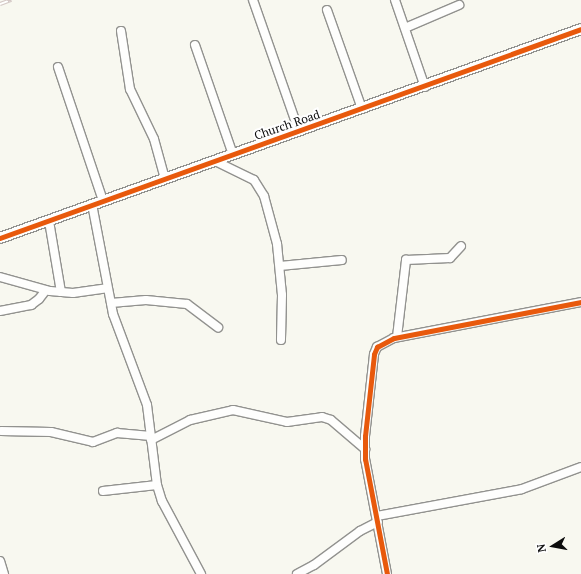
<!DOCTYPE html>
<style>
body{margin:0}
#map{position:relative;width:581px;height:574px;overflow:hidden;background:#f8f8f0;font-family:"PT Serif",serif}
div>[style]{position:absolute}
.roads{filter:drop-shadow(1px 0 #92928f) drop-shadow(-1px 0 #92928f) drop-shadow(0 1px #92928f) drop-shadow(0 -1px #92928f)}
.minor>*{height:8px;margin:-4px;padding:0 4px;transform-origin:4px;border-radius:4px;background:#fefefd}
.tertiary>*{height:10px;margin:-5px;padding:0 5px;transform-origin:5px;border-radius:5px;background:#fefefd}
.rail>*{height:4px;margin-top:-2px;transform-origin:0;background:repeating-linear-gradient(90deg,#fff 0 8px,#d4c8c6 0 16px);box-sizing:border-box;border-block:1px solid #d4c8c6}
.cycleway>*{height:5px;margin:-2.5px;padding:0 2.5px;transform-origin:2.5px;border-radius:2.5px;background:#e8590c}
span{translate:-50% -50%;white-space:nowrap;text-align:center;line-height:1.15;-webkit-text-stroke:4px #fff;paint-order:stroke}
.street-label{font-size:12px;color:#0c0c0c}
.north{position:absolute;left:533px;top:526px;width:40px;height:40px;-webkit-text-stroke:3px #fff;paint-order:stroke;rotate:259deg;font-size:11px;font-weight:700;line-height:16px;text-align:center;color:#0c0c0c}
.north::after{content:'';display:block;margin:auto;width:14px;height:18px;background:#0c0c0c;clip-path:polygon(50% 0,100% 100%,50% 72%,0 100%)}
</style>
<div id="map">
<div class="roads">
<div class="minor">
<i style="left:253px;top:0;width:139px;rotate:70.7deg"></i>
<i style="left:395px;top:0;width:92px;rotate:71deg"></i>
<i style="left:327px;top:10px;width:105px;rotate:70.5deg"></i>
<i style="left:405px;top:28px;width:59px;rotate:-23.1deg"></i>
<i style="left:121px;top:31px;width:59px;rotate:81.2deg"></i>
<i style="left:130px;top:89px;width:55px;rotate:64.4deg"></i>
<i style="left:154px;top:139px;width:41px;rotate:74.6deg"></i>
<i style="left:195px;top:45px;width:116px;rotate:70.9deg"></i>
<i style="left:58px;top:67px;width:141px;rotate:71.4deg"></i>
<i style="left:215px;top:161px;width:43px;rotate:26deg"></i>
<i style="left:254px;top:180px;width:19px;rotate:58deg"></i>
<i style="left:264px;top:196px;width:50px;rotate:74.8deg"></i>
<i style="left:277px;top:244px;width:51px;rotate:84.4deg"></i>
<i style="left:282px;top:295px;width:45px;rotate:91.3deg"></i>
<i style="left:92px;top:204px;width:112px;rotate:79.2deg"></i>
<i style="left:113px;top:314px;width:97px;rotate:69.5deg"></i>
<i style="left:147px;top:405px;width:81px;rotate:82.9deg"></i>
<i style="left:157px;top:485px;width:17px;rotate:73deg"></i>
<i style="left:162px;top:501px;width:83px;rotate:61.9deg"></i>
<i style="left:49px;top:221px;width:72px;rotate:80.4deg"></i>
<i style="left:280px;top:266px;width:62px;rotate:-5.5deg"></i>
<i style="left:0;top:277px;width:52px;rotate:15.6deg"></i>
<i style="left:50px;top:291px;width:23px;rotate:5deg"></i>
<i style="left:73px;top:293px;width:34px;rotate:-8deg"></i>
<i style="left:111px;top:303px;width:35px;rotate:-5deg"></i>
<i style="left:146px;top:300px;width:41px;rotate:5.6deg"></i>
<i style="left:187px;top:304px;width:39px;rotate:37deg"></i>
<i style="left:0;top:311px;width:32px;rotate:-11deg"></i>
<i style="left:31px;top:305px;width:10px;rotate:-37deg"></i>
<i style="left:39px;top:299px;width:11px;rotate:-52deg"></i>
<i style="left:397px;top:337px;width:78px;rotate:-83.3deg"></i>
<i style="left:406px;top:260px;width:44px;rotate:-2.6deg"></i>
<i style="left:450px;top:258px;width:16px;rotate:-47deg"></i>
<i style="left:1px;top:431px;width:50px;rotate:1.1deg"></i>
<i style="left:51px;top:432px;width:43px;rotate:13.4deg"></i>
<i style="left:93px;top:442px;width:26px;rotate:-21deg"></i>
<i style="left:117px;top:433px;width:34px;rotate:5deg"></i>
<i style="left:151px;top:440px;width:44px;rotate:-27.1deg"></i>
<i style="left:190px;top:420px;width:44px;rotate:-13.1deg"></i>
<i style="left:233px;top:410px;width:55px;rotate:12.5deg"></i>
<i style="left:287px;top:422px;width:35px;rotate:-8deg"></i>
<i style="left:322px;top:417px;width:9px;rotate:18deg"></i>
<i style="left:331px;top:420px;width:45px;rotate:40.5deg"></i>
<i style="left:103px;top:491px;width:54px;rotate:-6.3deg"></i>
<i style="left:377px;top:516px;width:147px;rotate:-10.5deg"></i>
<i style="left:522px;top:489px;width:63px;rotate:-20.4deg"></i>
<i style="left:0;top:561px;width:14px;rotate:73deg"></i>
<i style="left:297px;top:574px;width:19px;rotate:-28deg"></i>
<i style="left:314px;top:565px;width:57px;rotate:-36.5deg"></i>
<i style="left:360px;top:531px;width:20px;rotate:-27deg"></i>
<i style="left:387px;top:574px;width:117px;rotate:-100.8deg"></i>
<i style="left:365px;top:459px;width:23px;rotate:-90deg"></i>
<i style="left:365px;top:436px;width:82px;rotate:-83.7deg"></i>
<i style="left:374px;top:354px;width:8px;rotate:-67deg"></i>
<i style="left:377px;top:347px;width:19px;rotate:-28deg"></i>
<i style="left:394px;top:338px;width:190px;rotate:-10.9deg"></i>
</div>
<div class="tertiary">
<i style="left:0;top:238px;width:617px;rotate:-19.78deg"></i>
</div>
</div>
<div class="rail">
<i style="left:0;top:4px;width:12px;rotate:-20deg"></i>
</div>
<div class="cycleway">
<i style="left:0;top:238px;width:617px;rotate:-19.78deg"></i>
<i style="left:387px;top:574px;width:117px;rotate:-100.8deg"></i>
<i style="left:365px;top:459px;width:23px;rotate:-90deg"></i>
<i style="left:365px;top:436px;width:82px;rotate:-83.7deg"></i>
<i style="left:374px;top:354px;width:8px;rotate:-67deg"></i>
<i style="left:377px;top:347px;width:19px;rotate:-28deg"></i>
<i style="left:394px;top:338px;width:190px;rotate:-10.9deg"></i>
</div>
<div class="street-label">
<span style="left:287px;top:125px;rotate:-19deg">Church Road</span>
</div>
<div class="north">N</div>
</div>
